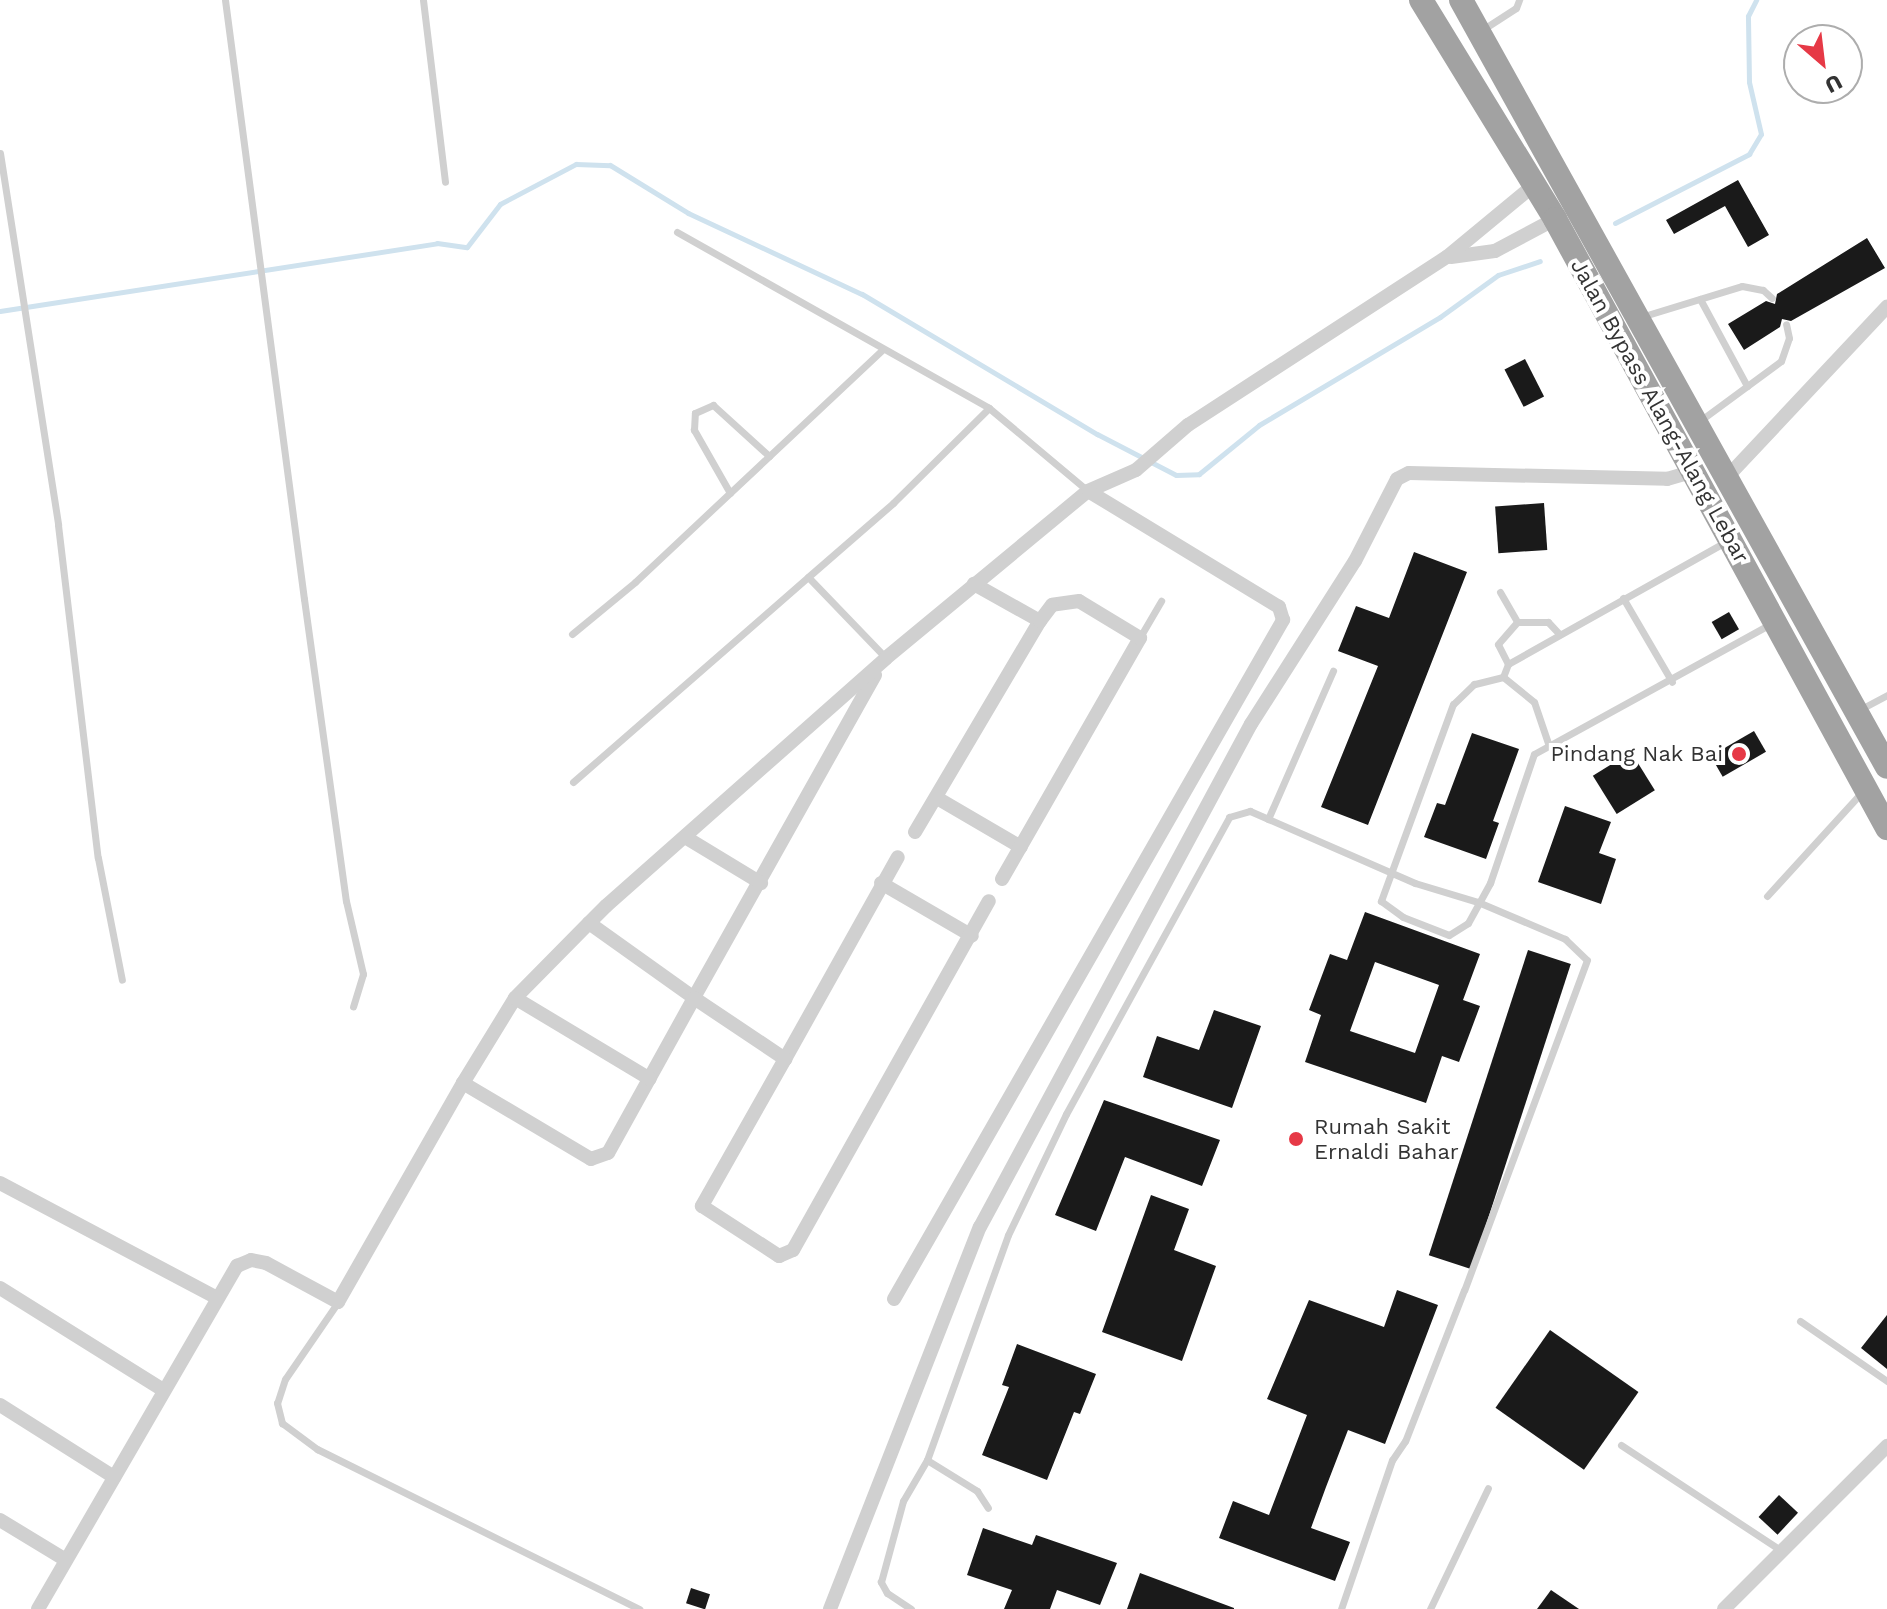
<!DOCTYPE html>
<style>
body{margin:0}
#map{position:relative;width:1887px;height:1609px;overflow:hidden;background:#fff;font-family:"Work Sans",sans-serif}
div>[style]{position:absolute}
.stream>*{height:5px;margin:-2.5px;padding:0 2.5px;transform-origin:2.5px;border-radius:2.5px;background:#cfe2ee}
.building>*{inset:0;background:#1a1a1a;transform-origin:0 0}
.service>*{height:7px;margin:-3.5px;padding:0 3.5px;transform-origin:3.5px;border-radius:3.5px;background:#d0d0d0}
.minor>*{height:14px;margin:-7px;padding:0 7px;transform-origin:7px;border-radius:7px;background:#d0d0d0}
.trunk>*{height:24px;margin:-12px;padding:0 12px;transform-origin:12px;border-radius:12px;background:#a2a2a2}
.dots>*{width:22px;height:22px;translate:-50% -50%;box-sizing:border-box;border:4px solid #fff;border-radius:50%}
span{translate:-50% -50%;white-space:nowrap;text-align:center;line-height:1.15;-webkit-text-stroke:8px #fff;paint-order:stroke}
.street-label{font-size:22px;color:#333}
.poi-label{font-size:22px;color:#333}
.right{translate:-100% -50%;text-align:right}
.left{translate:0 -50%;text-align:left}
.north{position:absolute;left:1783px;top:24px;width:80px;height:80px;box-sizing:border-box;background:#fff;border:2px solid #adadad;border-radius:50%;rotate:152deg;font-size:22px;font-weight:700;line-height:32px;text-align:center;color:#333}
.north::after{content:'';display:block;margin:auto;width:28px;height:36px;background:#e63946;clip-path:polygon(50% 0,100% 100%,50% 72%,0 100%)}
</style>
<div id="map">
<div class="stream">
<i style="left:1615px;top:223px;width:151px;rotate:-27.2deg"></i>
<i style="left:1749px;top:154px;width:23px;rotate:-59deg"></i>
<i style="left:1761px;top:134px;width:53px;rotate:-103deg"></i>
<i style="left:1749px;top:82px;width:66px;rotate:-90.9deg"></i>
<i style="left:1748px;top:16px;width:18px;rotate:-63deg"></i>
<i style="left:0;top:311px;width:442px;rotate:-8.8deg"></i>
<i style="left:437px;top:243px;width:30px;rotate:8deg"></i>
<i style="left:467px;top:247px;width:54px;rotate:-52.5deg"></i>
<i style="left:500px;top:204px;width:86px;rotate:-27.8deg"></i>
<i style="left:576px;top:164px;width:34px;rotate:2deg"></i>
<i style="left:610px;top:165px;width:92px;rotate:31.6deg"></i>
<i style="left:688px;top:213px;width:192px;rotate:25deg"></i>
<i style="left:862px;top:294px;width:274px;rotate:30.8deg"></i>
<i style="left:1097px;top:434px;width:89px;rotate:27.4deg"></i>
<i style="left:1176px;top:475px;width:23px;rotate:-2deg"></i>
<i style="left:1199px;top:474px;width:77px;rotate:-39.2deg"></i>
<i style="left:1259px;top:425px;width:211px;rotate:-30.8deg"></i>
<i style="left:1440px;top:317px;width:72px;rotate:-35.9deg"></i>
<i style="left:1498px;top:275px;width:44px;rotate:-18.4deg"></i>
</div>
<div class="building">
<i style="clip-path:polygon(1738px 180px,1769px 235px,1748px 247px,1725px 206px,1674px 234px,1666px 220px)"></i>
<i style="clip-path:polygon(1867px 238px,1885px 268px,1791px 321px,1782px 319px,1780px 327px,1744px 350px,1728px 324px,1766px 301px,1775px 304px,1777px 294px)"></i>
<i style="left:1525px;top:359px;width:42px;height:23px;rotate:63deg"></i>
<i style="left:1544px;top:503px;width:47px;height:49px;rotate:86deg"></i>
<i style="clip-path:polygon(1414px 552px,1467px 572px,1368px 825px,1321px 807px,1378px 666px,1338px 651px,1356px 606px,1389px 618px)"></i>
<i style="left:1729px;top:612px;width:20px;height:20px;rotate:60deg"></i>
<i style="left:1754px;top:731px;width:24px;height:50px;rotate:60deg"></i>
<i style="clip-path:polygon(1472px 733px,1519px 749px,1493px 821px,1499px 823px,1486px 859px,1424px 837px,1437px 803px,1445px 805px)"></i>
<i style="left:1631px;top:752px;width:45px;height:45px;rotate:58deg"></i>
<i style="clip-path:polygon(1565px 806px,1611px 822px,1599px 853px,1616px 859px,1601px 904px,1538px 882px)"></i>
<i style="clip-path:polygon(evenodd,1365px 912px,1480px 954px,1463px 1000px,1480px 1006px,1459px 1062px,1442px 1056px,1426px 1103px,1305px 1062px,1321px 1015px,1309px 1010px,1330px 954px,1347px 960px,1365px 912px,1375px 962px,1439px 985px,1415px 1053px,1350px 1031px,1375px 962px)"></i>
<i style="left:1528px;top:950px;width:45px;height:321px;rotate:18deg"></i>
<i style="clip-path:polygon(1214px 1010px,1261px 1026px,1232px 1108px,1143px 1077px,1157px 1036px,1199px 1050px)"></i>
<i style="clip-path:polygon(1104px 1100px,1220px 1140px,1202px 1186px,1125px 1157px,1096px 1231px,1055px 1215px)"></i>
<i style="clip-path:polygon(1151px 1195px,1189px 1209px,1174px 1250px,1216px 1266px,1182px 1361px,1102px 1332px)"></i>
<i style="clip-path:polygon(1397px 1290px,1438px 1305px,1385px 1444px,1348px 1430px,1326px 1487px,1311px 1528px,1350px 1542px,1335px 1581px,1219px 1538px,1233px 1501px,1269px 1515px,1307px 1415px,1267px 1399px,1309px 1300px,1384px 1327px)"></i>
<i style="clip-path:polygon(1887px 1315px,1887px 1369px,1861px 1348px)"></i>
<i style="left:1550px;top:1330px;width:108px;height:95px;rotate:35deg"></i>
<i style="clip-path:polygon(1017px 1344px,1096px 1374px,1080px 1414px,1074px 1412px,1047px 1480px,982px 1455px,1009px 1387px,1002px 1385px)"></i>
<i style="left:1779px;top:1495px;width:26px;height:30px;rotate:43deg"></i>
<i style="clip-path:polygon(983px 1528px,1032px 1545px,1036px 1535px,1117px 1563px,1100px 1605px,1057px 1590px,1050px 1609px,1004px 1609px,1012px 1590px,967px 1575px)"></i>
<i style="clip-path:polygon(1140px 1573px,1234px 1608px,1234px 1609px,1127px 1609px)"></i>
<i style="left:691px;top:1588px;width:20px;height:16px;rotate:18deg"></i>
<i style="clip-path:polygon(1551px 1590px,1579px 1609px,1537px 1609px)"></i>
</div>
<div class="service">
<i style="left:225px;top:0;width:604px;rotate:82.49deg"></i>
<i style="left:304px;top:599px;width:305px;rotate:82.1deg"></i>
<i style="left:346px;top:901px;width:75px;rotate:76.9deg"></i>
<i style="left:363px;top:974px;width:34px;rotate:107deg"></i>
<i style="left:423px;top:0;width:183px;rotate:83.1deg"></i>
<i style="left:1482px;top:30px;width:40px;rotate:-32.9deg"></i>
<i style="left:1516px;top:8px;width:9px;rotate:-69deg"></i>
<i style="left:0;top:153px;width:376px;rotate:81.1deg"></i>
<i style="left:58px;top:525px;width:335px;rotate:83.2deg"></i>
<i style="left:98px;top:858px;width:124px;rotate:78.9deg"></i>
<i style="left:677px;top:232px;width:358px;rotate:29.4deg"></i>
<i style="left:1700px;top:299px;width:99px;rotate:61.6deg"></i>
<i style="left:1644px;top:316px;width:102px;rotate:-17deg"></i>
<i style="left:1742px;top:286px;width:21px;rotate:11deg"></i>
<i style="left:1763px;top:290px;width:12px;rotate:42deg"></i>
<i style="left:1701px;top:420px;width:99px;rotate:-36.4deg"></i>
<i style="left:1781px;top:361px;width:24px;rotate:-71deg"></i>
<i style="left:1789px;top:338px;width:14px;rotate:-102deg"></i>
<i style="left:730px;top:493px;width:73px;rotate:-119.7deg"></i>
<i style="left:694px;top:430px;width:17px;rotate:-87deg"></i>
<i style="left:695px;top:413px;width:20px;rotate:-24deg"></i>
<i style="left:713px;top:405px;width:76px;rotate:42.3deg"></i>
<i style="left:1500px;top:592px;width:34px;rotate:60deg"></i>
<i style="left:1623px;top:598px;width:97px;rotate:59.7deg"></i>
<i style="left:572px;top:634px;width:82px;rotate:-39.5deg"></i>
<i style="left:635px;top:582px;width:340px;rotate:-43.2deg"></i>
<i style="left:1140px;top:637px;width:42px;rotate:-59.7deg"></i>
<i style="left:886px;top:658px;width:112px;rotate:-133.9deg"></i>
<i style="left:808px;top:577px;width:113px;rotate:-41deg"></i>
<i style="left:893px;top:503px;width:135px;rotate:-44.7deg"></i>
<i style="left:989px;top:408px;width:129px;rotate:40deg"></i>
<i style="left:1508px;top:664px;width:22px;rotate:-117deg"></i>
<i style="left:1498px;top:644px;width:29px;rotate:-49deg"></i>
<i style="left:1517px;top:622px;width:31px"></i>
<i style="left:1548px;top:622px;width:16px;rotate:47deg"></i>
<i style="left:1503px;top:677px;width:30px;rotate:166deg"></i>
<i style="left:1474px;top:684px;width:29px;rotate:136deg"></i>
<i style="left:1453px;top:704px;width:210px;rotate:110.1deg"></i>
<i style="left:1381px;top:901px;width:27px;rotate:36deg"></i>
<i style="left:1403px;top:917px;width:49px;rotate:21.4deg"></i>
<i style="left:1449px;top:935px;width:22px;rotate:-32deg"></i>
<i style="left:1468px;top:923px;width:46px;rotate:-61.2deg"></i>
<i style="left:1490px;top:883px;width:136px;rotate:-71.2deg"></i>
<i style="left:1534px;top:754px;width:268px;rotate:-28.8deg"></i>
<i style="left:1859px;top:710px;width:32px;rotate:-28deg"></i>
<i style="left:1549px;top:746px;width:46px;rotate:-108.8deg"></i>
<i style="left:1534px;top:702px;width:40px;rotate:-141deg"></i>
<i style="left:1503px;top:677px;width:14px;rotate:-69deg"></i>
<i style="left:1508px;top:664px;width:249px;rotate:-29.3deg"></i>
<i style="left:573px;top:782px;width:312px;rotate:-41.1deg"></i>
<i style="left:1268px;top:819px;width:162px;rotate:-66.3deg"></i>
<i style="left:1767px;top:896px;width:142px;rotate:-47.6deg"></i>
<i style="left:338px;top:1302px;width:93px;rotate:124.5deg"></i>
<i style="left:285px;top:1379px;width:25px;rotate:108deg"></i>
<i style="left:277px;top:1403px;width:21px;rotate:76deg"></i>
<i style="left:282px;top:1423px;width:44px;rotate:36.6deg"></i>
<i style="left:317px;top:1449px;width:360px;rotate:26.4deg"></i>
<i style="left:1800px;top:1321px;width:106px;rotate:34.6deg"></i>
<i style="left:1621px;top:1445px;width:191px;rotate:33.4deg"></i>
<i style="left:927px;top:1460px;width:59px;rotate:31.8deg"></i>
<i style="left:977px;top:1491px;width:20px;rotate:57deg"></i>
<i style="left:911px;top:1609px;width:29px;rotate:-146deg"></i>
<i style="left:887px;top:1593px;width:13px;rotate:-119deg"></i>
<i style="left:881px;top:1582px;width:84px;rotate:-74.8deg"></i>
<i style="left:903px;top:1501px;width:48px;rotate:-59.7deg"></i>
<i style="left:927px;top:1460px;width:239px;rotate:-70.2deg"></i>
<i style="left:1008px;top:1235px;width:134px;rotate:-64.4deg"></i>
<i style="left:1066px;top:1114px;width:339px;rotate:-61.2deg"></i>
<i style="left:1229px;top:817px;width:22px;rotate:-16deg"></i>
<i style="left:1250px;top:811px;width:180px;rotate:23.6deg"></i>
<i style="left:1415px;top:883px;width:66px;rotate:16.8deg"></i>
<i style="left:1478px;top:902px;width:95px;rotate:23deg"></i>
<i style="left:1565px;top:939px;width:30px;rotate:44deg"></i>
<i style="left:1587px;top:960px;width:352px;rotate:110.4deg"></i>
<i style="left:1464px;top:1290px;width:162px;rotate:111.3deg"></i>
<i style="left:1405px;top:1441px;width:23px;rotate:124deg"></i>
<i style="left:1392px;top:1460px;width:157px;rotate:108.9deg"></i>
<i style="left:1430px;top:1609px;width:134px;rotate:-64.4deg"></i>
</div>
<div class="minor">
<i style="left:1451px;top:257px;width:44px;rotate:-7.8deg"></i>
<i style="left:1495px;top:251px;width:68px;rotate:-28.1deg"></i>
<i style="left:1729px;top:475px;width:231px;rotate:-46.8deg"></i>
<i style="left:875px;top:675px;width:370px;rotate:119.3deg"></i>
<i style="left:694px;top:998px;width:110px;rotate:33.8deg"></i>
<i style="left:785px;top:1059px;width:231px;rotate:-60.8deg"></i>
<i style="left:937px;top:798px;width:97px;rotate:30.3deg"></i>
<i style="left:915px;top:832px;width:245px;rotate:-59.4deg"></i>
<i style="left:1040px;top:621px;width:76px;rotate:-150.7deg"></i>
<i style="left:685px;top:837px;width:89px;rotate:31.2deg"></i>
<i style="left:1002px;top:879px;width:278px;rotate:-60.2deg"></i>
<i style="left:1140px;top:638px;width:71px;rotate:-148.8deg"></i>
<i style="left:1079px;top:601px;width:27px;rotate:172deg"></i>
<i style="left:1052px;top:605px;width:20px;rotate:127deg"></i>
<i style="left:881px;top:883px;width:105px;rotate:30.2deg"></i>
<i style="left:589px;top:923px;width:129px;rotate:35.5deg"></i>
<i style="left:694px;top:998px;width:177px;rotate:119deg"></i>
<i style="left:608px;top:1153px;width:18px;rotate:161deg"></i>
<i style="left:591px;top:1159px;width:149px;rotate:-149.3deg"></i>
<i style="left:463px;top:1083px;width:100px;rotate:-58.5deg"></i>
<i style="left:515px;top:998px;width:105px;rotate:-45.4deg"></i>
<i style="left:589px;top:923px;width:24px;rotate:-45deg"></i>
<i style="left:606px;top:906px;width:374px;rotate:-41.5deg"></i>
<i style="left:886px;top:658px;width:262px;rotate:-39.6deg"></i>
<i style="left:1088px;top:491px;width:52px;rotate:-23.6deg"></i>
<i style="left:1136px;top:470px;width:69px;rotate:-40.9deg"></i>
<i style="left:1188px;top:425px;width:309px;rotate:-33deg"></i>
<i style="left:1447px;top:257px;width:113px;rotate:-39.6deg"></i>
<i style="left:515px;top:998px;width:157px;rotate:31deg"></i>
<i style="left:785px;top:1059px;width:169px;rotate:119.5deg"></i>
<i style="left:702px;top:1206px;width:92px;rotate:33deg"></i>
<i style="left:779px;top:1256px;width:15px;rotate:-23deg"></i>
<i style="left:793px;top:1250px;width:400px;rotate:-60.7deg"></i>
<i style="left:0;top:1183px;width:246px;rotate:27.9deg"></i>
<i style="left:0;top:1288px;width:192px;rotate:32deg"></i>
<i style="left:894px;top:1299px;width:783px;rotate:-60.19deg"></i>
<i style="left:1283px;top:620px;width:14px;rotate:-107deg"></i>
<i style="left:1279px;top:607px;width:223px;rotate:-148.7deg"></i>
<i style="left:0;top:1405px;width:135px;rotate:32.3deg"></i>
<i style="left:0;top:1520px;width:77px;rotate:31.2deg"></i>
<i style="left:38px;top:1609px;width:397px;rotate:-59.9deg"></i>
<i style="left:237px;top:1266px;width:15px;rotate:-23deg"></i>
<i style="left:251px;top:1260px;width:15px;rotate:11deg"></i>
<i style="left:266px;top:1263px;width:82px;rotate:28.4deg"></i>
<i style="left:338px;top:1302px;width:252px;rotate:-60.3deg"></i>
<i style="left:830px;top:1609px;width:410px;rotate:-68.6deg"></i>
<i style="left:980px;top:1227px;width:571px;rotate:-61.69deg"></i>
<i style="left:1251px;top:724px;width:193px;rotate:-57.5deg"></i>
<i style="left:1355px;top:561px;width:92px;rotate:-62.9deg"></i>
<i style="left:1397px;top:479px;width:13px;rotate:-27deg"></i>
<i style="left:1409px;top:473px;width:258px;rotate:1.3deg"></i>
<i style="left:1667px;top:479px;width:26px;rotate:-16deg"></i>
<i style="left:1724px;top:1609px;width:231px;rotate:-45deg"></i>
</div>
<div class="trunk">
<i style="left:1421px;top:0;width:257px;rotate:58.5deg"></i>
<i style="left:1555px;top:219px;width:694px;rotate:61.4deg"></i>
<i style="left:1461px;top:0;width:877px;rotate:60.95deg"></i>
</div>
<div class="dots">
<i style="left:1739px;top:754px;background:#e63946"></i>
<i style="left:1296px;top:1139px;background:#e63946"></i>
</div>
<div class="street-label">
<span style="left:1660px;top:411px;rotate:61deg">Jalan Bypass Alang-Alang Lebar</span>
</div>
<div class="poi-label">
<span class="right" style="left:1723px;top:754px">Pindang Nak Bai</span>
<span class="left" style="left:1314px;top:1139px">Rumah Sakit<br>Ernaldi Bahar</span>
</div>
<div class="north">U</div>
</div>
